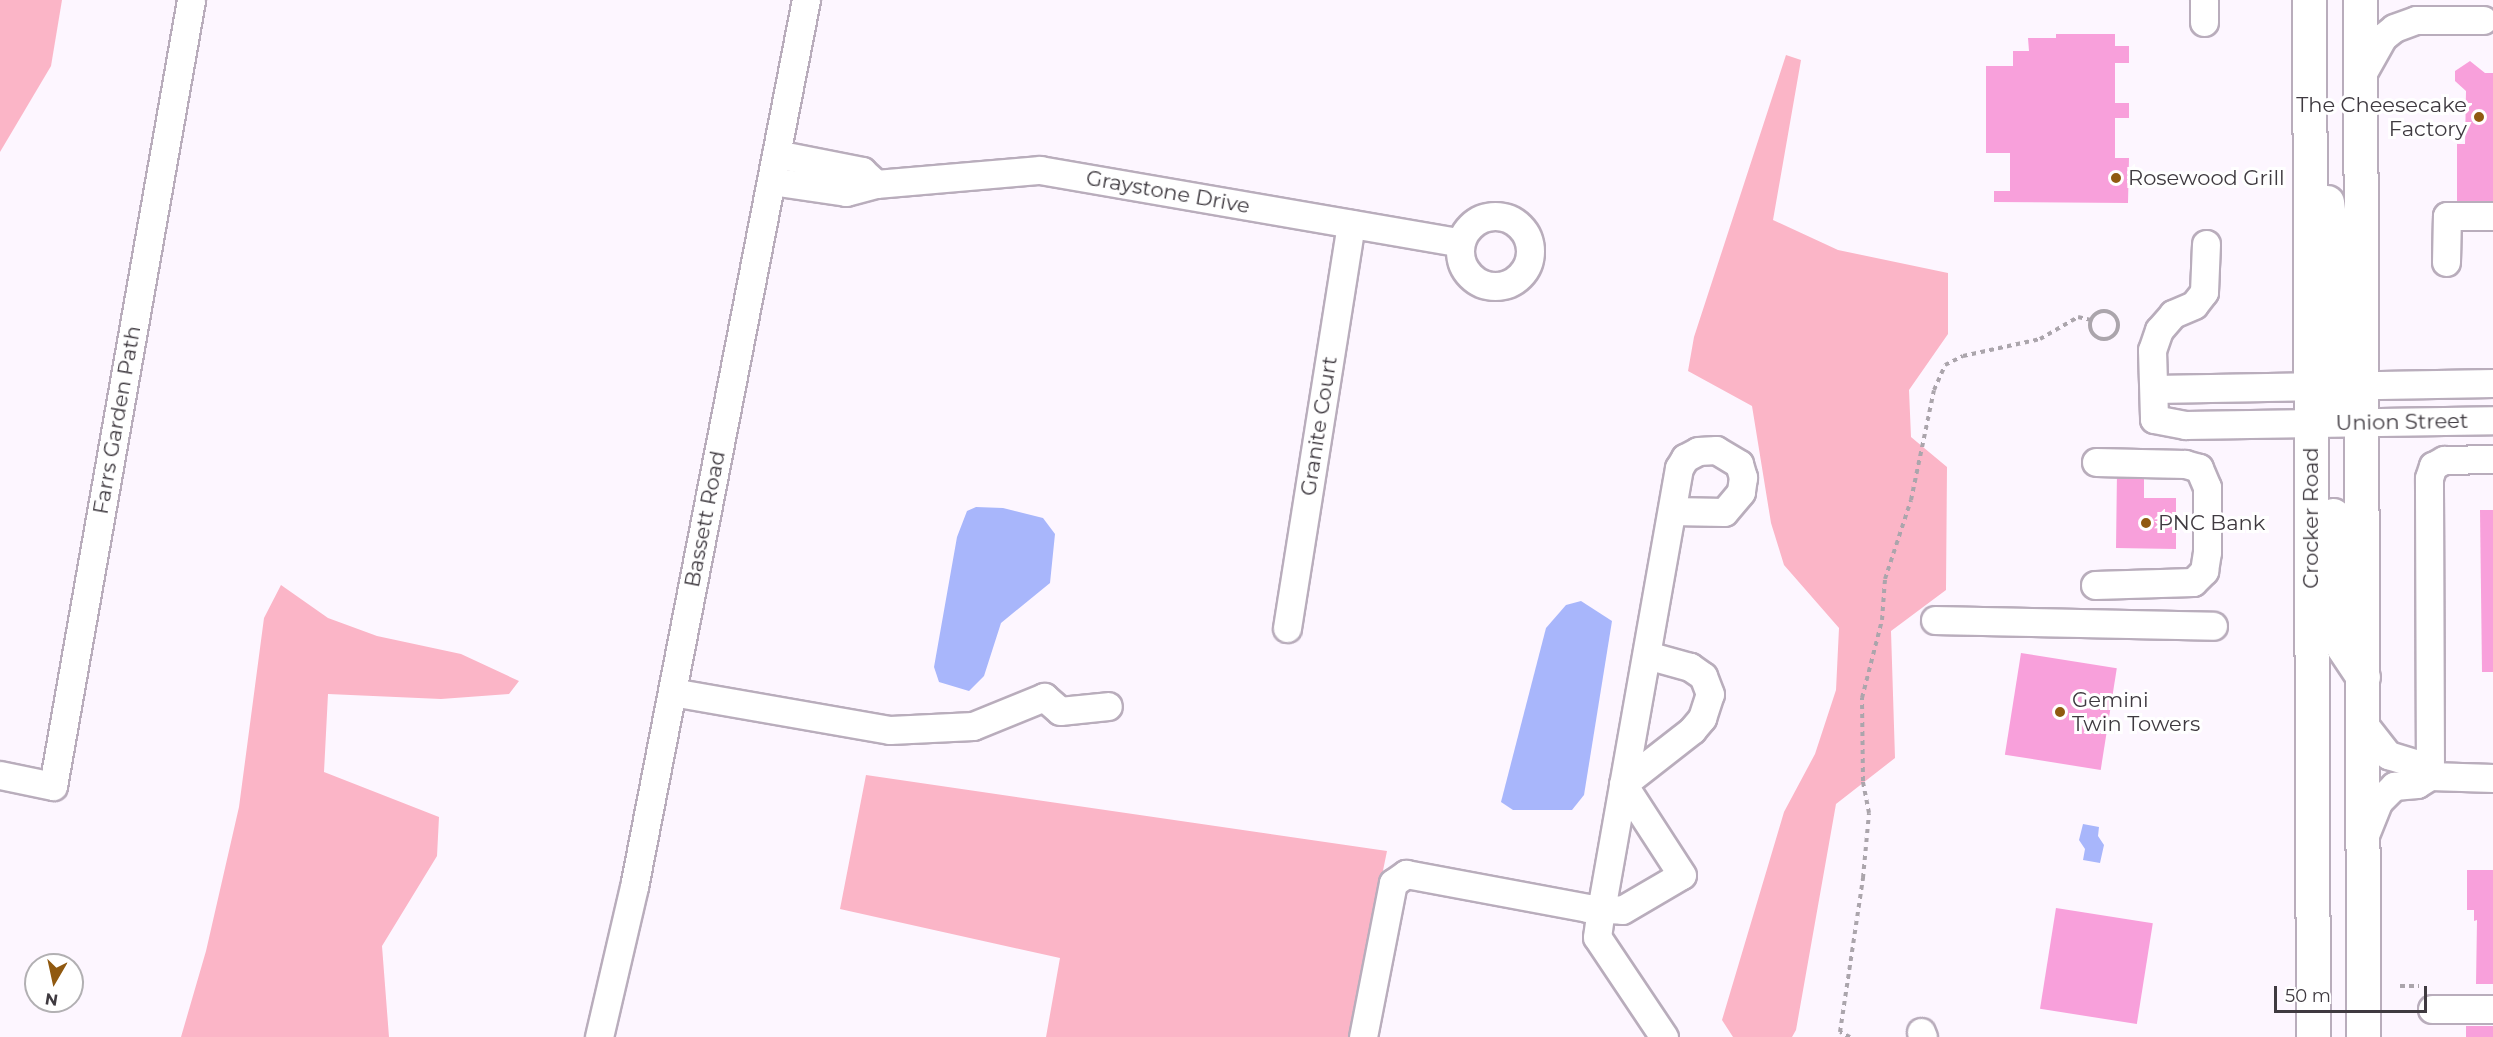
<!DOCTYPE html>
<style>
body{margin:0}
#map{position:relative;width:2493px;height:1037px;overflow:hidden;background:#fdf6ff;font-family:Montserrat,sans-serif}
div>[style]{position:absolute}
.green>*{inset:0;background:#fbb5c7}
.water>*{inset:0;background:#a8b6fb}
.building>*{inset:0;background:#f8a0db;transform-origin:0 0}
.path>*{height:4px;margin-top:-2px;transform-origin:0;background:repeating-linear-gradient(90deg,#aba5ac 0 4.5px,transparent 0 9px)}
.path>.ring{margin:-2px;padding:0;box-sizing:content-box;background:none;border:4px solid #aba5ac;border-radius:50%}
.roads{filter:drop-shadow(2px 0 #b9adbc) drop-shadow(-2px 0 #b9adbc) drop-shadow(0 2px #b9adbc) drop-shadow(0 -2px #b9adbc)}
.minor>*{height:27px;margin:-13.5px;padding:0 13.5px;transform-origin:13.5px;border-radius:13.5px;background:#fff}
.minor>.ring{margin:-13.5px;padding:0;box-sizing:content-box;background:none;border:27px solid #fff;border-radius:50%}
.major>*{height:33px;margin:-16.5px;padding:0 16.5px;transform-origin:16.5px;border-radius:16.5px;background:#fff}
.dots>*{width:16px;height:16px;translate:-50% -50%;box-sizing:border-box;border:3px solid #fff;border-radius:50%}
span{translate:-50% -50%;white-space:nowrap;text-align:center;line-height:1.15;-webkit-text-stroke:6px #fff;paint-order:stroke}
.poi-label{font-size:21px;color:#3f3a40}
.right{translate:-100% -50%;text-align:right}
.left{translate:0 -50%;text-align:left}
.street-label{font-size:21px;color:#3f3a40}
.north{position:absolute;left:24px;top:953px;width:60px;height:60px;box-sizing:border-box;background:#fff;border:2px solid #b2b0b3;border-radius:50%;rotate:189deg;font-size:16px;font-weight:700;line-height:24px;text-align:center;color:#3f3a40}
.north::after{content:'';display:block;margin:auto;width:21px;height:27px;background:#905910;clip-path:polygon(50% 0,100% 100%,50% 72%,0 100%)}
.scale{position:absolute;left:2274px;top:986px;width:153px;height:27px;box-sizing:border-box;border:3px solid #3f3a40;border-top:0;padding-left:8px;font-size:18px;line-height:21px;white-space:nowrap;color:#3f3a40;-webkit-text-stroke:4px #fff;paint-order:stroke}
</style>
<div id="map">
<div class="green">
<i style="clip-path:polygon(0 0,62px 0,51px 66px,0 152px)"></i>
<i style="clip-path:polygon(1786px 55px,1801px 60px,1773px 220px,1838px 250px,1948px 273px,1948px 334px,1909px 390px,1911px 437px,1947px 467px,1946px 590px,1891px 631px,1895px 758px,1836px 804px,1796px 1030px,1792px 1037px,1733px 1037px,1722px 1020px,1784px 812px,1815px 754px,1836px 690px,1839px 628px,1784px 565px,1771px 523px,1752px 406px,1688px 371px,1694px 337px)"></i>
<i style="clip-path:polygon(281px 585px,328px 618px,377px 636px,461px 654px,519px 681px,509px 694px,441px 699px,328px 694px,324px 772px,439px 817px,437px 856px,382px 946px,389px 1037px,181px 1037px,206px 951px,239px 807px,264px 618px)"></i>
<i style="clip-path:polygon(866px 775px,1387px 851px,1349px 1037px,1046px 1037px,1060px 958px,840px 909px)"></i>
</div>
<div class="water">
<i style="clip-path:polygon(976px 507px,1003px 508px,1043px 518px,1055px 534px,1050px 583px,1001px 623px,984px 676px,969px 691px,939px 682px,934px 667px,957px 537px,967px 511px)"></i>
<i style="clip-path:polygon(1581px 601px,1612px 621px,1584px 795px,1572px 810px,1513px 810px,1501px 802px,1546px 628px,1566px 605px)"></i>
<i style="clip-path:polygon(2083px 824px,2099px 827px,2098px 836px,2104px 845px,2100px 863px,2083px 860px,2085px 849px,2079px 840px)"></i>
</div>
<div class="building">
<i style="clip-path:polygon(2056px 34px,2115px 34px,2115px 46px,2129px 46px,2129px 63px,2115px 63px,2115px 103px,2129px 103px,2129px 118px,2115px 118px,2115px 158px,2129px 158px,2128px 203px,1994px 202px,1994px 191px,2010px 191px,2010px 153px,1986px 153px,1986px 66px,2013px 66px,2013px 51px,2029px 51px,2028px 38px,2056px 38px)"></i>
<i style="clip-path:polygon(2470px 61px,2485px 73px,2493px 73px,2493px 205px,2457px 205px,2457px 144px,2465px 144px,2466px 91px,2455px 81px,2455px 71px)"></i>
<i style="clip-path:polygon(2117px 471px,2144px 471px,2144px 498px,2176px 498px,2176px 549px,2116px 548px)"></i>
<i style="clip-path:polygon(2480px 510px,2493px 510px,2493px 672px,2482px 672px)"></i>
<i style="left:2021px;top:653px;width:97px;height:103px;rotate:9deg"></i>
<i style="clip-path:polygon(2467px 870px,2493px 870px,2493px 984px,2476px 984px,2477px 920px,2474px 921px,2474px 910px,2467px 910px)"></i>
<i style="left:2056px;top:908px;width:98px;height:102px;rotate:9deg"></i>
<i style="left:2466px;top:1026px;width:27px;height:11px"></i>
</div>
<div class="path">
<i class="ring" style="left:2090px;top:311px;width:24px;height:24px"></i>
<i style="left:2400px;top:986px;width:19px"></i>
<i style="left:1850px;top:1037px;width:11px;rotate:-153deg"></i>
<i style="left:1840px;top:1032px;width:156px;rotate:-81.5deg"></i>
<i style="left:1863px;top:878px;width:65px;rotate:-84.7deg"></i>
<i style="left:1869px;top:813px;width:33px;rotate:-101deg"></i>
<i style="left:1863px;top:781px;width:83px;rotate:-90.7deg"></i>
<i style="left:1862px;top:698px;width:81px;rotate:-75.6deg"></i>
<i style="left:1882px;top:620px;width:41px;rotate:-85.8deg"></i>
<i style="left:1885px;top:579px;width:83px;rotate:-71.8deg"></i>
<i style="left:1911px;top:500px;width:112px;rotate:-78.2deg"></i>
<i style="left:1934px;top:390px;width:27px;rotate:-66deg"></i>
<i style="left:1945px;top:365px;width:20px;rotate:-27deg"></i>
<i style="left:1963px;top:356px;width:79px;rotate:-12.4deg"></i>
<i style="left:2040px;top:339px;width:44px;rotate:-30.1deg"></i>
<i style="left:2078px;top:317px;width:13px;rotate:13deg"></i>
</div>
<div class="roads">
<div class="minor">
<i style="left:2204px;top:22px;width:22px;rotate:-90deg"></i>
<i style="left:2360px;top:78px;width:47px;rotate:-60.7deg"></i>
<i style="left:2383px;top:37px;width:14px;rotate:-39deg"></i>
<i style="left:2394px;top:28px;width:23px;rotate:-20deg"></i>
<i style="left:2416px;top:20px;width:67px"></i>
<i style="left:776px;top:154px;width:88px;rotate:11.2deg"></i>
<i style="left:862px;top:171px;width:19px;rotate:43deg"></i>
<i style="left:771px;top:181px;width:76px;rotate:8.3deg"></i>
<i style="left:846px;top:192px;width:31px;rotate:-15deg"></i>
<i style="left:876px;top:184px;width:165px;rotate:-4.9deg"></i>
<i style="left:1040px;top:170px;width:425px;rotate:9.8deg"></i>
<i class="ring" style="left:1460px;top:216px;width:43px;height:43px"></i>
<i style="left:2206px;top:244px;width:48px;rotate:92.4deg"></i>
<i style="left:2204px;top:292px;width:16px;rotate:128deg"></i>
<i style="left:2194px;top:305px;width:23px;rotate:157deg"></i>
<i style="left:2173px;top:314px;width:21px;rotate:131deg"></i>
<i style="left:2159px;top:330px;width:21px;rotate:109deg"></i>
<i style="left:2152px;top:350px;width:69px;rotate:88.3deg"></i>
<i style="left:2154px;top:419px;width:32px;rotate:11deg"></i>
<i style="left:2185px;top:425px;width:308px;rotate:-0.9deg"></i>
<i style="left:2446px;top:262px;width:46px;rotate:-88.8deg"></i>
<i style="left:2447px;top:216px;width:46px"></i>
<i style="left:2154px;top:389px;width:339px;rotate:-1deg"></i>
<i style="left:2095px;top:585px;width:98px;rotate:-1.8deg"></i>
<i style="left:2193px;top:582px;width:16px;rotate:-45deg"></i>
<i style="left:2204px;top:571px;width:19px;rotate:-81deg"></i>
<i style="left:2207px;top:552px;width:65px;rotate:-90deg"></i>
<i style="left:2207px;top:487px;width:21px;rotate:-113deg"></i>
<i style="left:2199px;top:468px;width:15px;rotate:-164deg"></i>
<i style="left:2185px;top:464px;width:89px;rotate:-178.7deg"></i>
<i style="left:1935px;top:620px;width:278px;rotate:1.2deg"></i>
<i style="left:1287px;top:628px;width:409px;rotate:-81deg"></i>
<i style="left:672px;top:692px;width:221px;rotate:9.9deg"></i>
<i style="left:890px;top:730px;width:83px;rotate:-2.8deg"></i>
<i style="left:973px;top:726px;width:77px;rotate:-22.2deg"></i>
<i style="left:1044px;top:697px;width:21px;rotate:41deg"></i>
<i style="left:1060px;top:711px;width:48px;rotate:-5.9deg"></i>
<i style="left:2363px;top:723px;width:41px;rotate:52deg"></i>
<i style="left:2388px;top:755px;width:30px;rotate:17deg"></i>
<i style="left:2417px;top:764px;width:18px;rotate:43deg"></i>
<i style="left:0;top:775px;width:54px;rotate:11.7deg"></i>
<i style="left:53px;top:786px;width:798px;rotate:-80.04deg"></i>
<i style="left:2430px;top:776px;width:298px;rotate:-90.2deg"></i>
<i style="left:2429px;top:478px;width:13px;rotate:-72deg"></i>
<i style="left:2433px;top:466px;width:13px;rotate:-29deg"></i>
<i style="left:2444px;top:460px;width:49px;rotate:-1.2deg"></i>
<i style="left:2365px;top:835px;width:35px;rotate:-68deg"></i>
<i style="left:2378px;top:802px;width:23px;rotate:-45deg"></i>
<i style="left:2394px;top:786px;width:23px;rotate:-5deg"></i>
<i style="left:2417px;top:784px;width:15px;rotate:-32deg"></i>
<i style="left:2430px;top:776px;width:63px;rotate:1.8deg"></i>
<i style="left:2432px;top:1009px;width:61px"></i>
<i style="left:1921px;top:1032px;width:5px;rotate:68deg"></i>
<i style="left:599px;top:1037px;width:154px;rotate:-76.9deg"></i>
<i style="left:634px;top:887px;width:904px;rotate:-79.03deg"></i>
<i style="left:1363px;top:1037px;width:157px;rotate:-79deg"></i>
<i style="left:1393px;top:883px;width:16px;rotate:-35deg"></i>
<i style="left:1406px;top:874px;width:184px;rotate:10.6deg"></i>
<i style="left:1587px;top:908px;width:35px;rotate:3deg"></i>
<i style="left:1622px;top:910px;width:69px;rotate:-30.3deg"></i>
<i style="left:1682px;top:875px;width:108px;rotate:-123deg"></i>
<i style="left:1623px;top:784px;width:88px;rotate:-38deg"></i>
<i style="left:1692px;top:730px;width:16px;rotate:-50deg"></i>
<i style="left:1702px;top:718px;width:25px;rotate:-72deg"></i>
<i style="left:1710px;top:694px;width:19px;rotate:-111deg"></i>
<i style="left:1703px;top:676px;width:16px;rotate:-145deg"></i>
<i style="left:1690px;top:667px;width:45px;rotate:-164.4deg"></i>
<i style="left:1664px;top:1037px;width:120px;rotate:-123.8deg"></i>
<i style="left:1597px;top:937px;width:27px;rotate:-82deg"></i>
<i style="left:1601px;top:910px;width:449px;rotate:-80deg"></i>
<i style="left:1679px;top:468px;width:12px;rotate:-59deg"></i>
<i style="left:1685px;top:458px;width:15px;rotate:-28deg"></i>
<i style="left:1698px;top:451px;width:18px;rotate:-3deg"></i>
<i style="left:1716px;top:450px;width:27px;rotate:31deg"></i>
<i style="left:1739px;top:464px;width:14px;rotate:73deg"></i>
<i style="left:1743px;top:477px;width:15px;rotate:98deg"></i>
<i style="left:1741px;top:492px;width:26px;rotate:130deg"></i>
<i style="left:1724px;top:512px;width:52px;rotate:-178.9deg"></i>
</div>
<div class="major">
<i style="left:2309px;top:0;width:1037px;rotate:89.78deg"></i>
<i style="left:2360px;top:0;width:1037px;rotate:89.83deg"></i>
<i style="left:2327px;top:202px;width:46px;rotate:82.6deg"></i>
<i style="left:2333px;top:248px;width:138px;rotate:90deg"></i>
<i style="left:2333px;top:386px;width:23px;rotate:65deg"></i>
<i style="left:2343px;top:407px;width:24px;rotate:36deg"></i>
<i style="left:2333px;top:515px;width:126px;rotate:87.3deg"></i>
<i style="left:2339px;top:641px;width:43px;rotate:56.3deg"></i>
</div>
</div>
<div class="dots">
<i style="left:2479px;top:117px;background:#905910"></i>
<i style="left:2116px;top:178px;background:#905910"></i>
<i style="left:2146px;top:523px;background:#905910"></i>
<i style="left:2060px;top:712px;background:#905910"></i>
</div>
<div class="poi-label">
<span class="right" style="left:2467px;top:117px">The Cheesecake<br>Factory</span>
<span class="left" style="left:2128px;top:178px">Rosewood Grill</span>
<span class="left" style="left:2158px;top:523px">PNC Bank</span>
<span class="left" style="left:2072px;top:712px">Gemini<br>Twin Towers</span>
</div>
<div class="street-label">
<span style="left:1168px;top:192px;rotate:10deg">Graystone Drive</span>
<span style="left:117px;top:420px;rotate:-80deg">Farrs Garden Path</span>
<span style="left:2402px;top:422px;rotate:-1deg">Union Street</span>
<span style="left:1319px;top:426px;rotate:-81deg">Granite Court</span>
<span style="left:2311px;top:518px;rotate:-90deg">Crocker Road</span>
<span style="left:705px;top:519px;rotate:-79deg">Bassett Road</span>
</div>
<div class="north">N</div>
<div class="scale">50 m</div>
</div>
